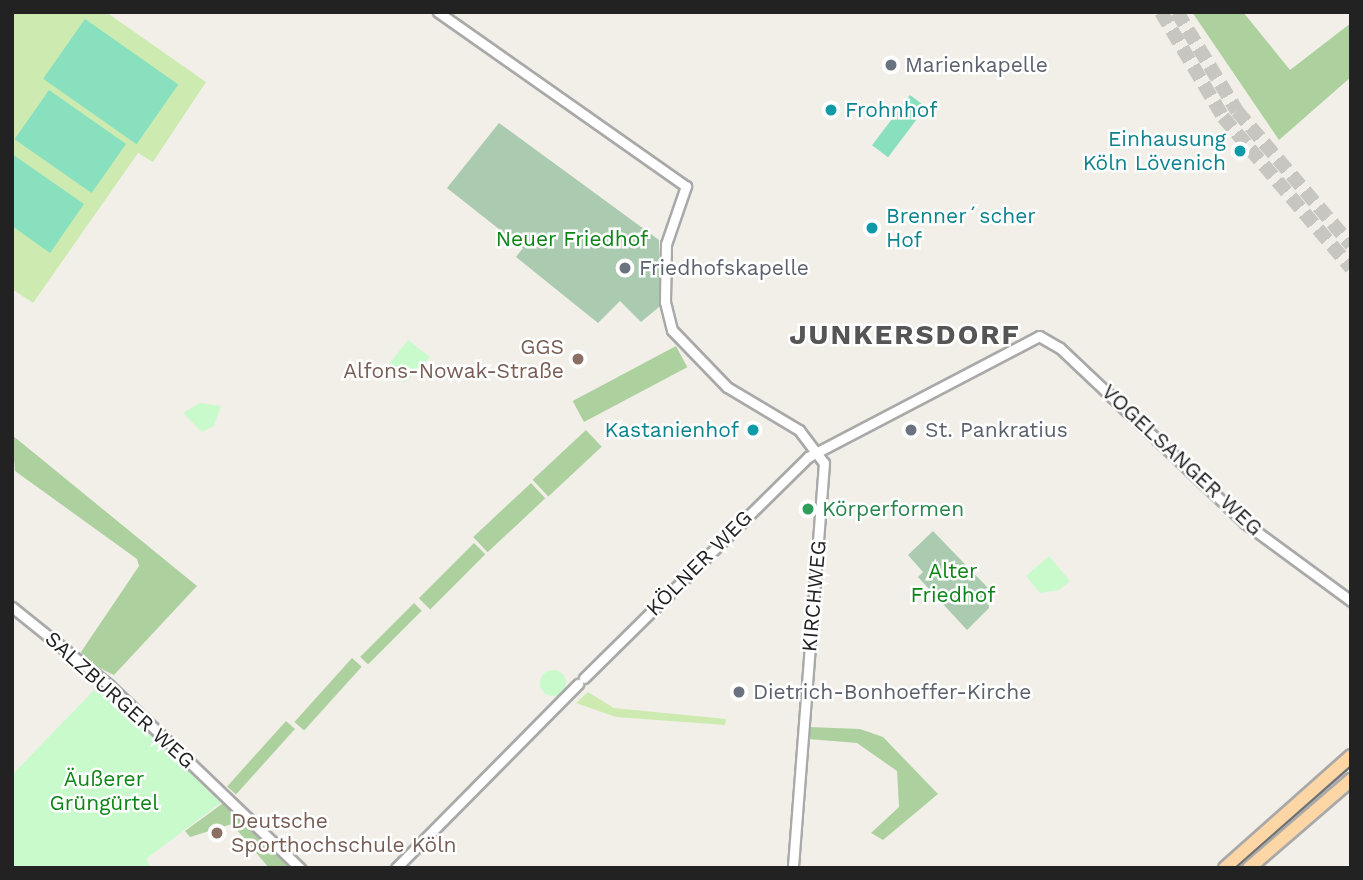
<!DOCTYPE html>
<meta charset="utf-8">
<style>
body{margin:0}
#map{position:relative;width:1363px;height:880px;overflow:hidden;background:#f2efe9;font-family:"Work Sans",sans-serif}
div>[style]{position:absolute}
.grass>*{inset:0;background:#cdebb0}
.forest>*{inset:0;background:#add19e;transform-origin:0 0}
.cemetery>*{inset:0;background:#aacbaf}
.park>*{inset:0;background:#c8facc}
.round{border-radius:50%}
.pitch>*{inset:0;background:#88e0be;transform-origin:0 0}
.highway-tunnel>*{height:14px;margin-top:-7px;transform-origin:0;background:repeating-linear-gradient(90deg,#c8c6c1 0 14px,transparent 0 21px)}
.roads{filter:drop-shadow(2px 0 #a9a9a9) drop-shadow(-2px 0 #a9a9a9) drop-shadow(0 2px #a9a9a9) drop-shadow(0 -2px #a9a9a9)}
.minor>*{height:9px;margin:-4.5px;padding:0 4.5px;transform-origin:4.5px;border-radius:4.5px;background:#fff}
.major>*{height:12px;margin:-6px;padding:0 6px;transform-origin:6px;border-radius:6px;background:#fcd6a4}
.tram>*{height:2px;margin:-1px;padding:0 1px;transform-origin:1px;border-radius:1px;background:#707070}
.dots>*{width:19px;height:19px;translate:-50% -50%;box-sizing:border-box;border:4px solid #fff;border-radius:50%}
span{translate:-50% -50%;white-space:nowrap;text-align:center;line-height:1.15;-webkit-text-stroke:5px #fff;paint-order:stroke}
.worship-label{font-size:21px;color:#5b616d}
.left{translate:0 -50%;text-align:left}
.culture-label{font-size:21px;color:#0d838f}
.right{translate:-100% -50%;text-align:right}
.park-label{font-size:21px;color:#0c8416}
.education-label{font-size:21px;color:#785e54}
.street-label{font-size:21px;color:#222}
.leisure-label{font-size:21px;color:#27864d}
.district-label{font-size:28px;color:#555;font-weight:700;letter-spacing:2px}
.frame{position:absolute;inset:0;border:14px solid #222;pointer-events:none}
</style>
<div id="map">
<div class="grass">
<i style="clip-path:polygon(12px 12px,106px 12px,206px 82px,153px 162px,138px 153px,33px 303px,12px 289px)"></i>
<i style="clip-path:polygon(588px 692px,614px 708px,726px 719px,725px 725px,616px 717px,576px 703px)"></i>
</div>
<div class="forest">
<i style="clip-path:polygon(1192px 12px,1243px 12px,1290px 70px,1351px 23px,1351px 77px,1279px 140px)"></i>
<i style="left:676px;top:346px;width:24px;height:117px;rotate:62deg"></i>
<i style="left:586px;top:430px;width:23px;height:73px;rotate:47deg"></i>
<i style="clip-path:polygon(12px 435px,197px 586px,114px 675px,87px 662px,81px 652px,139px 566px,137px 559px,15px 471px)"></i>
<i style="left:531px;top:483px;width:21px;height:79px;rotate:47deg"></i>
<i style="left:474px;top:543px;width:16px;height:78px;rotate:45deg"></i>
<i style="left:414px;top:603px;width:11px;height:76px;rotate:45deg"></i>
<i style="left:352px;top:658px;width:13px;height:86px;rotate:42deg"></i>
<i style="left:286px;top:721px;width:12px;height:88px;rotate:42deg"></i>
<i style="clip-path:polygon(809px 727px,860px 729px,883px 737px,938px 794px,883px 840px,871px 833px,899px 807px,897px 771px,857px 743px,808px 739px)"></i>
<i style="clip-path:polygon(226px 801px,293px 868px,269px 868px,232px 824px,190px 837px,185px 831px)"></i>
</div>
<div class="cemetery">
<i style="clip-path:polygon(499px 123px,659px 240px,659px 307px,641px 322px,620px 301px,598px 323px,516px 257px,523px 248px,447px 188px)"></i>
<i style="clip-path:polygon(933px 531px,988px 588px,989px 608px,967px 630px,918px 577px,923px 572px,908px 555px)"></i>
</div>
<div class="park">
<i style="clip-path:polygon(408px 340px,430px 357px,404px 383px,386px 368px)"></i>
<i style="clip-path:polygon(200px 403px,221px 406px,214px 426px,202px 432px,183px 413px)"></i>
<i style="clip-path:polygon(1049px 556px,1070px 581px,1059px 590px,1040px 593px,1026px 576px)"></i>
<i class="round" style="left:540px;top:670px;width:26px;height:26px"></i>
<i style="clip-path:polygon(106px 686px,223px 801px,146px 859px,151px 868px,12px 868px,12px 775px,96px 688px)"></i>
</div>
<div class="pitch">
<i style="left:85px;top:19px;width:114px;height:73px;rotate:35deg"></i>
<i style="left:49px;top:90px;width:94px;height:60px;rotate:35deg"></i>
<i style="left:910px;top:95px;width:20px;height:63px;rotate:37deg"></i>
<i style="clip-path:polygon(12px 154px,84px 204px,50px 253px,12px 226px)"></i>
</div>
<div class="highway-tunnel">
<i style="left:1161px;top:12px;width:122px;rotate:59.4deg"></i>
<i style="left:1223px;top:117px;width:198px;rotate:49.7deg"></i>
<i style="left:1177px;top:12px;width:116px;rotate:58.8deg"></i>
<i style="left:1237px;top:111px;width:176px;rotate:49.6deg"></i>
</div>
<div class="roads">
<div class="minor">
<i style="left:438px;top:12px;width:303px;rotate:35.1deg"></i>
<i style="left:686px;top:186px;width:61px;rotate:109deg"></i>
<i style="left:666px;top:244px;width:58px;rotate:91deg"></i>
<i style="left:665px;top:302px;width:29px;rotate:76deg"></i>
<i style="left:672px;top:330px;width:79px;rotate:46deg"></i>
<i style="left:727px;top:387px;width:84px;rotate:30.8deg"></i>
<i style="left:799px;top:430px;width:41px;rotate:52.9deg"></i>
<i style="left:824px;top:463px;width:406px;rotate:94.4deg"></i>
<i style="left:12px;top:607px;width:124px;rotate:38.8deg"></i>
<i style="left:109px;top:685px;width:265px;rotate:43.8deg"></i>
<i style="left:584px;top:678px;width:315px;rotate:-44.6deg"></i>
<i style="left:808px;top:457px;width:261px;rotate:-27.6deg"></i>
<i style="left:1039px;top:336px;width:24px;rotate:30deg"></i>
<i style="left:1060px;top:348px;width:255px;rotate:43.4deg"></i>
<i style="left:1245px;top:523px;width:132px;rotate:36.3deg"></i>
<i style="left:396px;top:868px;width:259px;rotate:-45.3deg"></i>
</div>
<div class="major">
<i style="left:1225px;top:868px;width:169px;rotate:-41.6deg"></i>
<i style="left:1249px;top:868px;width:135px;rotate:-40.8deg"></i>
</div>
</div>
<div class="tram">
<i style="left:1235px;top:868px;width:154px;rotate:-41.3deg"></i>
</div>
<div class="dots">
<i style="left:891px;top:65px;background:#6b7280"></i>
<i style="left:831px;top:110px;background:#0f9aa8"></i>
<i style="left:1240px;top:151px;background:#0f9aa8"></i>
<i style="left:872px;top:228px;background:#0f9aa8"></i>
<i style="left:625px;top:268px;background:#6b7280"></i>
<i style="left:578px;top:359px;background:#8d6e63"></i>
<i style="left:753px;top:430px;background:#0f9aa8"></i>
<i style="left:911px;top:430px;background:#6b7280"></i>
<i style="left:808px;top:509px;background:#2e9e5b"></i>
<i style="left:739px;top:692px;background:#6b7280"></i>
<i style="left:217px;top:833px;background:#8d6e63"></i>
</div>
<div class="worship-label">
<span class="left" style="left:905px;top:65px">Marienkapelle</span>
<span class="left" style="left:639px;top:268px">Friedhofskapelle</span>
<span class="left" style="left:925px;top:430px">St. Pankratius</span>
<span class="left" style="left:753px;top:692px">Dietrich-Bonhoeffer-Kirche</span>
</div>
<div class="culture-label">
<span class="left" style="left:845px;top:110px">Frohnhof</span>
<span class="right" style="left:1226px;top:151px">Einhausung<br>Köln Lövenich</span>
<span class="left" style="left:886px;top:228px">Brenner´scher<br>Hof</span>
<span class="right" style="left:739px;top:430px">Kastanienhof</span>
</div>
<div class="park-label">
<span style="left:572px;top:239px">Neuer Friedhof</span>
<span style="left:953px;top:583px">Alter<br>Friedhof</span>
<span style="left:104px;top:791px">Äußerer<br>Grüngürtel</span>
</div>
<div class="education-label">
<span class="right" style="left:564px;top:359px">GGS<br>Alfons-Nowak-Straße</span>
<span class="left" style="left:231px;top:833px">Deutsche<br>Sporthochschule Köln</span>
</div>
<div class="street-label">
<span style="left:1182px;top:460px;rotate:43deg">VOGELSANGER WEG</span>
<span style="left:699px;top:563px;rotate:-45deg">KÖLNER WEG</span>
<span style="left:814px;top:596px;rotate:-85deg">KIRCHWEG</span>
<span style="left:120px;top:700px;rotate:42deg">SALZBURGER WEG</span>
</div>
<div class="leisure-label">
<span class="left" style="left:822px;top:509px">Körperformen</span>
</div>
<div class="district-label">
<span style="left:905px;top:335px">JUNKERSDORF</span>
</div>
<div class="frame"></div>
</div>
